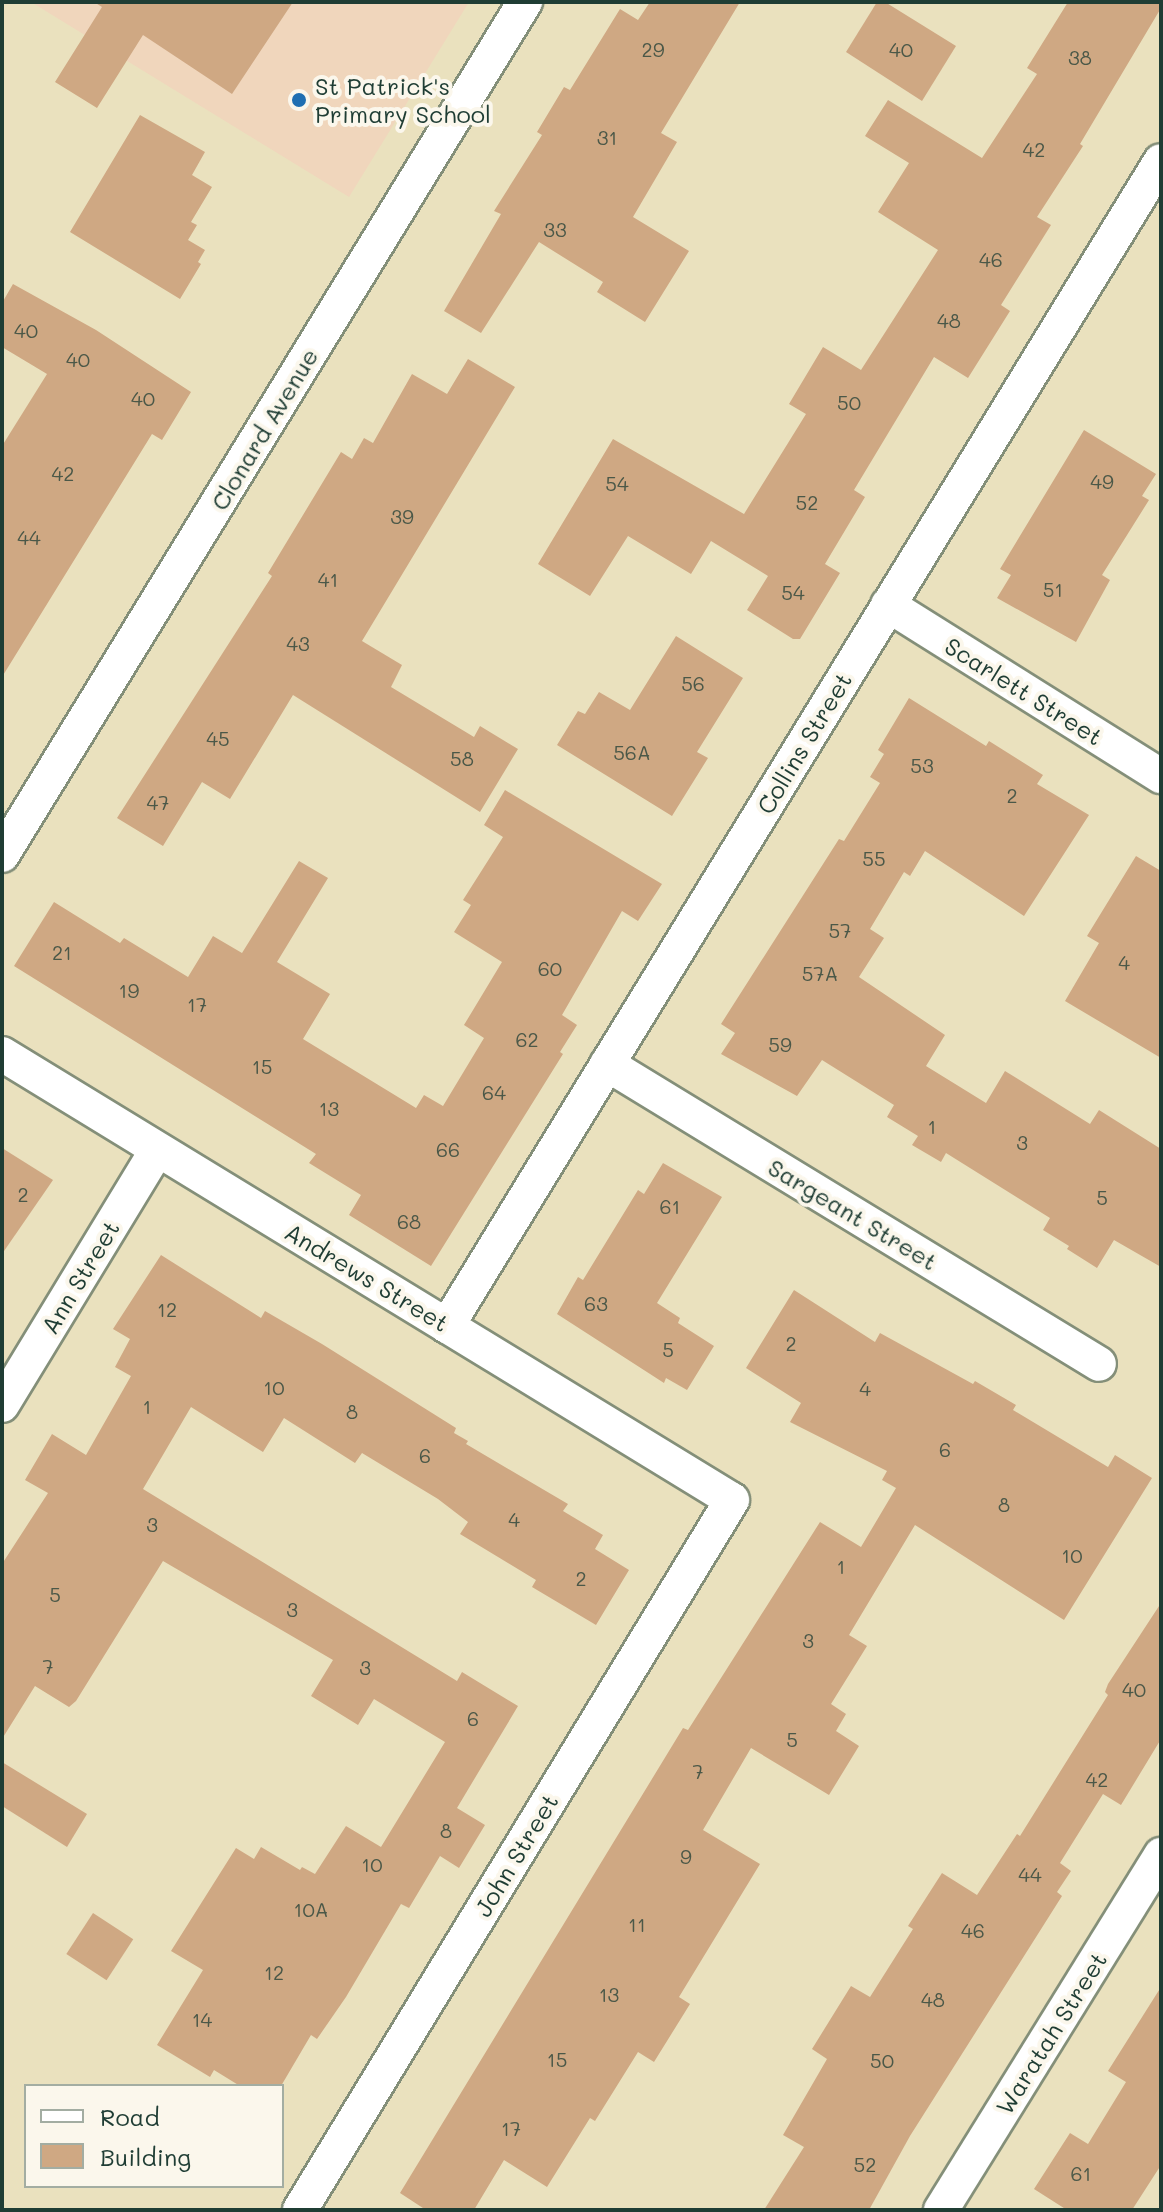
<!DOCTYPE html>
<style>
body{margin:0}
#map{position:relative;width:1163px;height:2212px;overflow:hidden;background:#eae1be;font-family:Mali,sans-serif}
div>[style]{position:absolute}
.built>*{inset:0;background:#f0d6bc}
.building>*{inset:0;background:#cfa883;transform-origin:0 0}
.roads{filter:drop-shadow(2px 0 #848f79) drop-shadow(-2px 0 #848f79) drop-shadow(0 2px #848f79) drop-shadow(0 -2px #848f79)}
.street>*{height:34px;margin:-17px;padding:0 17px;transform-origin:17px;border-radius:17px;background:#fff}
.dots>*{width:22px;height:22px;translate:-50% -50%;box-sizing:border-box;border:4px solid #fbf7ec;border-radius:50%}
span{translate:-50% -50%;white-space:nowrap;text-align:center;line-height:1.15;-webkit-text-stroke:8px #fbf7ec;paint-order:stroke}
.number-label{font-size:20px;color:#4b5848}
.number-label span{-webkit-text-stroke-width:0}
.poi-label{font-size:24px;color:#1f3d34}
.left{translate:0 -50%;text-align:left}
.street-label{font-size:24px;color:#1f3d34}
.frame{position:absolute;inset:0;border:4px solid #1f3d34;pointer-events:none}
.legend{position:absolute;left:24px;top:2084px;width:260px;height:104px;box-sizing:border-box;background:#fbf7ec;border:2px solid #a3ada2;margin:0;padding:10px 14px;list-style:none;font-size:24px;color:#1f3d34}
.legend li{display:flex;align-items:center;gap:16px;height:40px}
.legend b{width:40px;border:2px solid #a3ada2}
</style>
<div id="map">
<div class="built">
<i style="clip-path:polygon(31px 2px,469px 2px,349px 197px)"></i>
</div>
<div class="building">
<i style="clip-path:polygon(94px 2px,293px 2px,232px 94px,143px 35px,97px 108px,55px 82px,102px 7px)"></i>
<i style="clip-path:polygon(650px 2px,740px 2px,661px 133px,677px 142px,633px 217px,689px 251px,645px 322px,597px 292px,603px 282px,539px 242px,481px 333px,444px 311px,501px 214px,494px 211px,542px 135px,537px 132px,564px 87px,570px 90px,620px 9px,638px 20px)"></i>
<i style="clip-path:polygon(877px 2px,885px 2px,956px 46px,922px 101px,846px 52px)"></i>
<i style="clip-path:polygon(1068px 2px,1161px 2px,1161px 8px,1080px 144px,1083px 146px,1037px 217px,1051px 225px,1001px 305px,1010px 311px,968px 378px,934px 357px,854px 490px,865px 497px,825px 564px,840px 573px,800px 639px,793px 639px,747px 610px,768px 576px,711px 541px,691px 574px,628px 536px,590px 596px,538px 564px,613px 439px,744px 514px,806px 414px,789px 404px,823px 347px,861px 370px,938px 250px,878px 212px,909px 163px,865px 136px,888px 100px,982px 158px,1037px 74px,1027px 68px)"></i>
<i style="clip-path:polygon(140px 115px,205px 152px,192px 175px,212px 187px,191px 222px,197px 225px,188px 240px,205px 250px,198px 262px,201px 264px,180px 299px,70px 232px)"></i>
<i style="clip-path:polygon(13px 284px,96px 330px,191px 392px,162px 440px,152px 434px,2px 677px,2px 446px,47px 374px,2px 347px,2px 303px)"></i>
<i style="clip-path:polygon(468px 359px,515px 387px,362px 641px,402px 665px,391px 687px,474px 737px,480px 726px,518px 749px,480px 812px,293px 695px,230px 799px,202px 782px,163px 846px,117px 818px,272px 576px,268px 573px,341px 452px,352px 459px,364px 438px,373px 443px,412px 374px,447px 394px)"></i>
<i style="clip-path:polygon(1084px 430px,1156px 474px,1142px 496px,1149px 500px,1102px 575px,1110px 580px,1076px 642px,997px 598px,1011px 575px,1000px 569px)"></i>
<i style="clip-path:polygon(676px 636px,743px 678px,697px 752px,708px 758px,672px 816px,557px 745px,578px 711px,585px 714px,599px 692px,630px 710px)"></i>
<i style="clip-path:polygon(909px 698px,986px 746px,989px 741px,1043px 775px,1037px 784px,1089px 815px,1024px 916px,925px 851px,910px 876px,904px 872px,870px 929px,884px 938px,859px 977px,945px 1035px,926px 1066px,986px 1103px,1005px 1071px,1090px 1124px,1099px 1110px,1161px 1149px,1161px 1267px,1114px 1240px,1097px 1268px,1067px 1249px,1069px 1246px,1043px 1230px,1050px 1218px,946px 1153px,941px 1162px,912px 1145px,918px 1136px,887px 1117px,894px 1105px,822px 1060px,797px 1096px,721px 1054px,735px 1033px,721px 1024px,839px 839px,844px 841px,880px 783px,870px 777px,884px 754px,878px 750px)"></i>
<i style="clip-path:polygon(505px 790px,662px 884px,638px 921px,622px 911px,562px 1015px,577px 1025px,560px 1052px,563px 1054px,431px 1266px,349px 1215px,361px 1195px,309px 1163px,316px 1154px,14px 966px,54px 902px,120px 943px,124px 938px,188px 977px,213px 936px,242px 953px,299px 861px,328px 878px,277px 962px,330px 994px,303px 1039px,416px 1108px,424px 1095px,443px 1106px,484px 1038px,464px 1025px,502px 962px,454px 932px,471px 905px,463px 900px,503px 837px,484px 825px)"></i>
<i style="clip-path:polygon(1136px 856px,1161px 871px,1161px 1058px,1065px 1001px,1099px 943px,1087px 936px)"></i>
<i style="clip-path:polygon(2px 1148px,53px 1180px,2px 1254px)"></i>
<i style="clip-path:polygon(663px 1163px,722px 1197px,657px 1303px,680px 1318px,678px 1323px,714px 1346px,687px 1390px,666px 1378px,664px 1383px,557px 1314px,578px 1277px,583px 1280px,638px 1190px,644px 1194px)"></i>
<i style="clip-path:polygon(161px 1255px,261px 1318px,265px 1311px,322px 1344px,456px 1428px,454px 1433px,468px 1441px,466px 1444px,568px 1504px,563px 1511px,603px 1535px,595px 1549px,629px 1570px,596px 1625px,532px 1587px,536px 1580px,460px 1534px,468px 1522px,438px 1499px,362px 1453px,355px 1463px,284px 1418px,263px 1452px,191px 1407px,143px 1489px,457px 1681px,462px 1672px,518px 1706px,457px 1808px,485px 1825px,459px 1868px,440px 1856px,409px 1908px,401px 1904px,346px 1997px,317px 2039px,311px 2035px,281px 2086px,240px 2086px,214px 2070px,210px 2077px,157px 2045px,203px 1970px,171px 1951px,236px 1848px,254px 1859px,261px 1847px,300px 1870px,302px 1867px,315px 1874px,346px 1826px,381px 1847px,445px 1742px,374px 1699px,358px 1725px,311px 1696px,333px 1660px,163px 1561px,76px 1701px,69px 1707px,35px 1686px,2px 1739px,2px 1564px,48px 1493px,25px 1480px,52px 1434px,86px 1455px,131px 1376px,115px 1367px,130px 1339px,113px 1329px)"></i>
<i style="clip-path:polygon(794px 1290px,875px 1342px,880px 1333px,973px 1384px,975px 1381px,1016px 1405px,1013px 1410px,1108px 1467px,1115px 1455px,1152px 1478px,1064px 1620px,915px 1525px,849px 1635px,867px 1646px,831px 1704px,846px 1714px,836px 1731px,859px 1746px,829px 1795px,751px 1748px,703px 1830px,760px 1864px,679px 1997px,690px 2004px,654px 2062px,638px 2052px,595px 2121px,590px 2118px,547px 2187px,504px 2160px,474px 2210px,426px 2210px,400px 2193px,683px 1728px,688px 1730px,820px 1522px,861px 1547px,896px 1488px,882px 1480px,887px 1471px,790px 1422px,801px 1403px,746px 1368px)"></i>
<i style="clip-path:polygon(1161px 1603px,1161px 1739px,1121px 1805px,1103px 1794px,1060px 1863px,1071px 1871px,1057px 1892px,1062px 1896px,910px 2136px,869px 2210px,764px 2210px,804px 2147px,783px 2135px,827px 2059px,812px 2049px,851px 1986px,870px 1997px,913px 1929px,908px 1926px,942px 1873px,977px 1895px,1017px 1834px,1020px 1836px,1108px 1695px,1105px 1692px,1108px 1684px)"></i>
<i style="clip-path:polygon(2px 1762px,87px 1814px,67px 1847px,2px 1806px)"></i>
<i style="left:93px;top:1913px;width:48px;height:49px;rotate:33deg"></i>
<i style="clip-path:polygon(1161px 1987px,1161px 2165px,1132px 2210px,1067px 2210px,1034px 2189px,1070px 2133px,1088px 2144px,1126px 2082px,1108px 2071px)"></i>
</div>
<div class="roads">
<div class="street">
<i style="left:888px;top:605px;width:322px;rotate:32.1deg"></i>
<i style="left:2px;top:855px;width:1001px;rotate:-58.49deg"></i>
<i style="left:2px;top:1054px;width:855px;rotate:31.42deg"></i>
<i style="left:732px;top:1500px;width:831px;rotate:121.32deg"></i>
<i style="left:607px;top:1064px;width:576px;rotate:31.37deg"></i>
<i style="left:447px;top:1326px;width:1366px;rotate:-58.5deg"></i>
<i style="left:2px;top:1405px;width:298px;rotate:-58.7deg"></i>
<i style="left:941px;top:2210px;width:418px;rotate:-58.2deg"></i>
</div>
</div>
<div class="dots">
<i style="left:299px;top:100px;background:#1f6fb2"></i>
</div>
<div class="number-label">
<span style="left:653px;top:49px">29</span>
<span style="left:901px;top:49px">40</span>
<span style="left:1080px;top:57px">38</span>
<span style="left:607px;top:137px">31</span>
<span style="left:1034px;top:149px">42</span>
<span style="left:555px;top:229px">33</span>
<span style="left:991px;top:259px">46</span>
<span style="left:949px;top:320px">48</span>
<span style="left:26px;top:330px">40</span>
<span style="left:78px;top:359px">40</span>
<span style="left:143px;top:398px">40</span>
<span style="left:849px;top:402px">50</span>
<span style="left:63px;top:473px">42</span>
<span style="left:1102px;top:481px">49</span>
<span style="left:617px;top:483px">54</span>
<span style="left:807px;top:502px">52</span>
<span style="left:402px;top:516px">39</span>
<span style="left:29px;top:537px">44</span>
<span style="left:328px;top:579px">41</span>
<span style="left:1053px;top:589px">51</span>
<span style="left:793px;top:592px">54</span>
<span style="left:298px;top:643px">43</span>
<span style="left:693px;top:683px">56</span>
<span style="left:218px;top:738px">45</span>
<span style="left:632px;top:752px">56A</span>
<span style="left:462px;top:758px">58</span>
<span style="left:922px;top:765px">53</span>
<span style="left:1012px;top:795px">2</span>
<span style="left:158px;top:802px">47</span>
<span style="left:874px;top:858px">55</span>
<span style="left:840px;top:930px">57</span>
<span style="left:62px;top:952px">21</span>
<span style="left:1124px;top:962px">4</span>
<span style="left:550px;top:968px">60</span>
<span style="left:820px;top:973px">57A</span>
<span style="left:129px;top:990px">19</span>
<span style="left:197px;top:1004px">17</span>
<span style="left:527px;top:1039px">62</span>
<span style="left:780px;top:1044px">59</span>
<span style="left:262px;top:1066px">15</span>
<span style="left:494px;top:1092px">64</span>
<span style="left:329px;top:1108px">13</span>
<span style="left:932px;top:1126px">1</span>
<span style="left:1022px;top:1142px">3</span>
<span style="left:448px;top:1149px">66</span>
<span style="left:23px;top:1194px">2</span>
<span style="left:1102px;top:1197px">5</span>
<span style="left:670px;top:1206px">61</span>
<span style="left:409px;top:1221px">68</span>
<span style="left:596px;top:1303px">63</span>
<span style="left:167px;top:1309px">12</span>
<span style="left:791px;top:1343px">2</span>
<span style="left:668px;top:1349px">5</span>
<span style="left:274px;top:1387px">10</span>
<span style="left:865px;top:1388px">4</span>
<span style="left:147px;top:1406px">1</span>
<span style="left:352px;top:1411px">8</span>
<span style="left:945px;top:1449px">6</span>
<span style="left:425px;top:1455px">6</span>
<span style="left:1004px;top:1504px">8</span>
<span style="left:514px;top:1519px">4</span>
<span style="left:152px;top:1524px">3</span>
<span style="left:1072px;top:1555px">10</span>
<span style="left:841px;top:1566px">1</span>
<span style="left:581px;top:1578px">2</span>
<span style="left:55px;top:1594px">5</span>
<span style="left:292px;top:1609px">3</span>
<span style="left:808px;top:1640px">3</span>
<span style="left:48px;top:1666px">7</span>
<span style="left:365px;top:1667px">3</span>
<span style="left:1134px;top:1689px">40</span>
<span style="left:473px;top:1718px">6</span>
<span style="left:792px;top:1739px">5</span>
<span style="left:698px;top:1771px">7</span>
<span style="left:1097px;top:1779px">42</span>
<span style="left:446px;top:1830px">8</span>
<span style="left:686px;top:1856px">9</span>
<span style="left:372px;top:1864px">10</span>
<span style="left:1030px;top:1874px">44</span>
<span style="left:311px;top:1909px">10A</span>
<span style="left:637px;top:1924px">11</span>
<span style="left:973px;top:1930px">46</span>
<span style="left:274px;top:1972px">12</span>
<span style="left:609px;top:1994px">13</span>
<span style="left:933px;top:1999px">48</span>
<span style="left:202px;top:2019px">14</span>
<span style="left:557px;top:2059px">15</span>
<span style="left:882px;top:2060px">50</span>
<span style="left:511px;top:2128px">17</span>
<span style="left:865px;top:2164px">52</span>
<span style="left:1081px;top:2173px">61</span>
</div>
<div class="poi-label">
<span class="left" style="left:315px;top:100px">St Patrick's<br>Primary School</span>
</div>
<div class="street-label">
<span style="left:264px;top:429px;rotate:-59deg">Clonard Avenue</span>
<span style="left:1024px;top:691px;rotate:32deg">Scarlett Street</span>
<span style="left:804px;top:743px;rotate:-59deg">Collins Street</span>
<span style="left:853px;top:1214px;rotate:31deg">Sargeant Street</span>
<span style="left:80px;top:1277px;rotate:-59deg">Ann Street</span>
<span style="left:367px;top:1277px;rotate:31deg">Andrews Street</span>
<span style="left:516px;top:1855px;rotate:-59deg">John Street</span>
<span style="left:1051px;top:2033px;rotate:-58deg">Waratah Street</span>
</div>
<div class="frame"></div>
<ul class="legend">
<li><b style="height:10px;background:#fff"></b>Road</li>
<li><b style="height:22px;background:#cfa883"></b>Building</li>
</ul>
</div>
